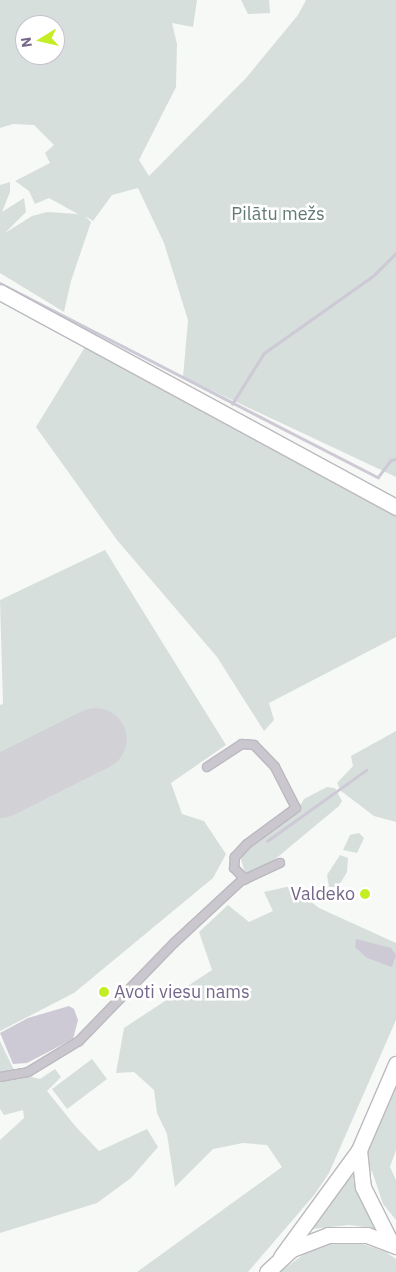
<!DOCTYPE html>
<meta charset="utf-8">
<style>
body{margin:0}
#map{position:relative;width:396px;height:1272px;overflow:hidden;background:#f7f9f7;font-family:"IBM Plex Sans",sans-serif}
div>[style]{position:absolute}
.green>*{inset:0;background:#d6dfdb;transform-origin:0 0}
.water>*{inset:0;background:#cdcad6}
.stream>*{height:2.5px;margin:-1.25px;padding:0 1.25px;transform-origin:1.25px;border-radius:1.25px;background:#cdcad6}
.runway>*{height:62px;margin:-31px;padding:0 31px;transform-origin:31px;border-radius:31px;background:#d2d1d6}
.roads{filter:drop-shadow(1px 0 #bcb9c0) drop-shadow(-1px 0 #bcb9c0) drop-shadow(0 1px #bcb9c0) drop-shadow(0 -1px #bcb9c0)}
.street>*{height:8px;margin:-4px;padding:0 4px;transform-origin:4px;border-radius:4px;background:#cac7cf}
.highway>*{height:15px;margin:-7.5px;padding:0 7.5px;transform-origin:7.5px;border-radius:7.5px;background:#fff}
.dots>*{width:14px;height:14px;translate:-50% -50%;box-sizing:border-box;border:2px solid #fff;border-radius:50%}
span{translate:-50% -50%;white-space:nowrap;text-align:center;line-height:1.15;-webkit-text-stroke:5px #fff;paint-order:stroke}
.park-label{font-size:18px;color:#627a75}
.poi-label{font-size:18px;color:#75678a}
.right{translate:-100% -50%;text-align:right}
.left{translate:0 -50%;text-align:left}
.north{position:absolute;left:15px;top:15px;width:50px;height:50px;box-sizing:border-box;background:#fff;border:1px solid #c8c2d0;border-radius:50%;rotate:261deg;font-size:14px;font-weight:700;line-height:20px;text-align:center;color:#75678a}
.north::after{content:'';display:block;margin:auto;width:18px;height:22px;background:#c5ed23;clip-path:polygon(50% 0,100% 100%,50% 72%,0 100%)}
</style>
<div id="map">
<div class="green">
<i style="clip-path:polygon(evenodd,0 0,197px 0,193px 27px,172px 23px,177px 44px,176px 87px,139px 160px,149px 176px,246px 78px,298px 15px,306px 0,396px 0,396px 477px,183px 377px,188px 320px,164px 243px,138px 188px,112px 195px,93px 221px,85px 216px,91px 222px,71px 281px,64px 312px,0 273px,0 185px,10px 182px,10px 192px,2px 212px,24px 198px,26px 212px,5px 233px,32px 216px,47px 212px,78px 214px,49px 198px,35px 204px,29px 191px,15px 181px,50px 163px,45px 153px,54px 145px,34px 125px,13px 124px,0 128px,0 0,25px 25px,55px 25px,55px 55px,25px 55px,25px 25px)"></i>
<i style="clip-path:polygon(241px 0,269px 0,270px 13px,248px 14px)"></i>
<i style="clip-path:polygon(85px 347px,396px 516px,396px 637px,269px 703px,274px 720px,264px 731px,217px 657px,117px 540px,36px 427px)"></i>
<i style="clip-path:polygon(105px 550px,226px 745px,171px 783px,182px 814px,204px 821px,226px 854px,213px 878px,74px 993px,0 1031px,0 705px,3px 704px,0 600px)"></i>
<i style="clip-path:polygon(396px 731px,396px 822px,374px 816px,341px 791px,337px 783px,353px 766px,351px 756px)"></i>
<i style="clip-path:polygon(327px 787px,335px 788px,342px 801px,339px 806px,268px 865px,251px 874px,245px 872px,241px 860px,242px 854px,295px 814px,304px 799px)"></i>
<i style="clip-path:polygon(359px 833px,364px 838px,357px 853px,343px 850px,350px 835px)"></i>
<i style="clip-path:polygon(340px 855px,348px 858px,347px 872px,338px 887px,329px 887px,327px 875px)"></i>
<i style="clip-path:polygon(291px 886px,319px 908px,396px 943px,396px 1020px,329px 1173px,315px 1194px,248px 1272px,137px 1272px,282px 1167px,267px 1145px,243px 1143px,213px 1149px,175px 1187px,167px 1134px,157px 1113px,154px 1090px,134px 1072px,116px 1073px,124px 1028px,212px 970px,199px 932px,228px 905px,249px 922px,273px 911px,264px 892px)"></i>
<i style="clip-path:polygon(0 1041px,15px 1072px,0 1074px)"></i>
<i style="left:92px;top:1059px;width:25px;height:50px;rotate:53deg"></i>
<i style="clip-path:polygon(55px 1069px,61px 1077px,47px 1091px,76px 1127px,99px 1151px,147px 1129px,158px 1147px,131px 1178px,97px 1203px,0 1233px,0 1140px,24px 1118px,23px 1110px,4px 1115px,0 1109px,0 1082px,27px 1076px,40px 1079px)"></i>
<i style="clip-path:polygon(396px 1080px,396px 1150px,390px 1167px,396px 1180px,396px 1220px,383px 1204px,372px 1171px,367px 1170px,368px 1149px)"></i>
<i style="clip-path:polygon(349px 1175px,355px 1176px,368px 1215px,378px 1229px,349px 1225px,313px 1229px,311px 1228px)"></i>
<i style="clip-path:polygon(333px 1243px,360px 1243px,386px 1252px,396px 1259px,396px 1272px,280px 1272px,308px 1251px)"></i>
</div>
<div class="water">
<i style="clip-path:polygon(356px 939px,391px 948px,396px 955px,392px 967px,367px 958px,355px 947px)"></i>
<i style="clip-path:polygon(69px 1006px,74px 1009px,78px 1020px,73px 1039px,27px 1063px,13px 1064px,0 1033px,28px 1018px)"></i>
</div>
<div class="stream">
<i style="left:0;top:283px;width:425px;rotate:27.2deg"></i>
<i style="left:378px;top:477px;width:21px;rotate:-53deg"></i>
<i style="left:391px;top:460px;width:5px;rotate:-11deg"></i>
<i style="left:232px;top:404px;width:60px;rotate:-57.9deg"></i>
<i style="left:264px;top:353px;width:135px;rotate:-35.3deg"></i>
<i style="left:374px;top:275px;width:31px;rotate:-45deg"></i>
<i style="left:267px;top:841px;width:122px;rotate:-35.6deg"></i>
</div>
<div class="runway">
<i style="left:0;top:787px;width:107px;rotate:-26.6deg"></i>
</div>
<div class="roads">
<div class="street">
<i style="left:207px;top:767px;width:42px;rotate:-33.3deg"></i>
<i style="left:242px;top:744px;width:12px;rotate:5deg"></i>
<i style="left:254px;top:745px;width:30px;rotate:46deg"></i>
<i style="left:275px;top:767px;width:46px;rotate:62.9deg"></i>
<i style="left:296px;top:808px;width:61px;rotate:143.7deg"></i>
<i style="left:247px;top:844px;width:18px;rotate:133deg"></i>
<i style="left:235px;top:857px;width:11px;rotate:95deg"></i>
<i style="left:234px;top:868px;width:16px;rotate:45deg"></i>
<i style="left:0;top:1077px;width:28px;rotate:-10deg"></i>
<i style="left:28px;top:1072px;width:60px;rotate:-31.3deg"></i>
<i style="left:79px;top:1041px;width:136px;rotate:-45.9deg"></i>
<i style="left:174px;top:943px;width:91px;rotate:-42.8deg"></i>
<i style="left:241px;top:881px;width:43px;rotate:-24.8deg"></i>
</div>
<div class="highway">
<i style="left:0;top:292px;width:451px;rotate:28.5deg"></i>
<i style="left:359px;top:1150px;width:37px;rotate:84deg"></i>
<i style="left:363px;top:1187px;width:63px;rotate:63.4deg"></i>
<i style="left:281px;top:1257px;width:132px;rotate:-53.9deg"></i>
<i style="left:359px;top:1150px;width:94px;rotate:-66.7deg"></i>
<i style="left:267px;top:1272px;width:34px;rotate:-43deg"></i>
<i style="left:292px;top:1249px;width:39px;rotate:-21deg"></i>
<i style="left:328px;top:1235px;width:39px"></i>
<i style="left:367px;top:1235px;width:31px;rotate:21deg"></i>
</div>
</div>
<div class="dots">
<i style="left:365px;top:894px;background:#c5ed23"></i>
<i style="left:104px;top:992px;background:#c5ed23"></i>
</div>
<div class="park-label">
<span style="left:278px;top:214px">Pilātu mežs</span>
</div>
<div class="poi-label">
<span class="right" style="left:355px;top:894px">Valdeko</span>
<span class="left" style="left:114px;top:992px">Avoti viesu nams</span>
</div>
<div class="north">N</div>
</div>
